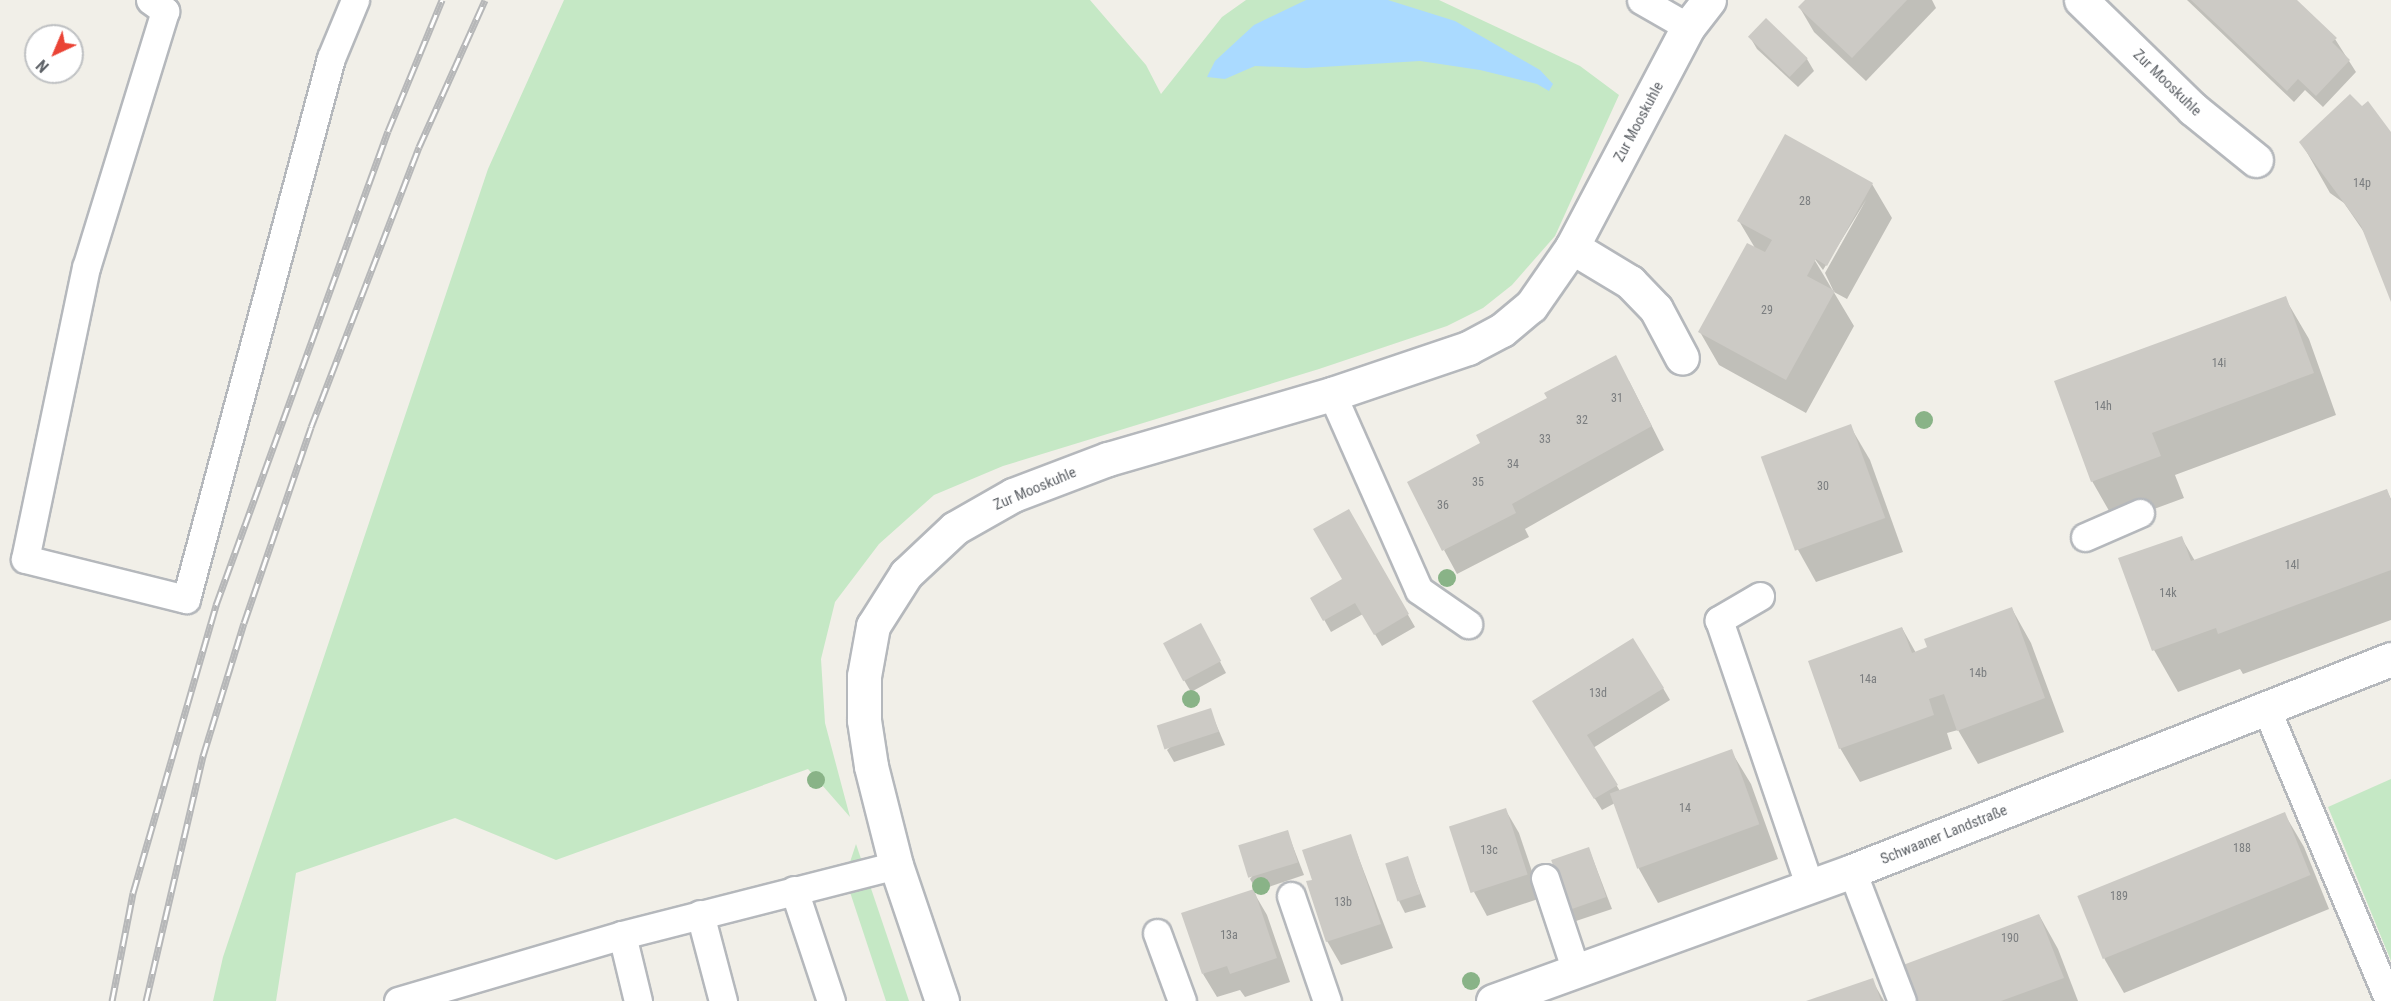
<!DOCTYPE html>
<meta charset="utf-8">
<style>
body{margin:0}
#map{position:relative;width:2391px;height:1001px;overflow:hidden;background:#f1efe8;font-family:"Roboto Condensed",sans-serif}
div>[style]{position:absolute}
.green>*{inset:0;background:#c5e8c5}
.water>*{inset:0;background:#aadaff}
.shadow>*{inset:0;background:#0003}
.building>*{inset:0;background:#cccac5;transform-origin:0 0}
.roads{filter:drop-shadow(2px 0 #b5b8bc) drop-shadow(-2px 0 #b5b8bc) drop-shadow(0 2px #b5b8bc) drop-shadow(0 -2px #b5b8bc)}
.lane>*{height:27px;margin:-13.5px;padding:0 13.5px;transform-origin:13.5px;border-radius:13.5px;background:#fff}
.street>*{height:33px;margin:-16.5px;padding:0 16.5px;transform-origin:16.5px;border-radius:16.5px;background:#fff}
.rail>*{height:7px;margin-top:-3.5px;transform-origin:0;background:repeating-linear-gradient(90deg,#fff 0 14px,#b6b7b8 0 28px);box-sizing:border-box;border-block:2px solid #b6b7b8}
.trees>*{width:18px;height:18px;margin:-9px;border-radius:50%;background:#89b387}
span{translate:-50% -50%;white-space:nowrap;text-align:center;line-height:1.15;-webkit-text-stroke:4.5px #fff;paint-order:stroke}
.number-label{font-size:12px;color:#7a7d7f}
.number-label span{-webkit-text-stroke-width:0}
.street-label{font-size:15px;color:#5f6368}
.north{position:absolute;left:24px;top:24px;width:60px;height:60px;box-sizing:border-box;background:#fff;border:2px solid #bfc1c3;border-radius:50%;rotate:224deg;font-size:16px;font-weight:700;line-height:24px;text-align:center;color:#5f6368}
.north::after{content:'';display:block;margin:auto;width:21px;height:27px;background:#ea4335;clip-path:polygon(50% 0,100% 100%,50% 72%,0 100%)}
</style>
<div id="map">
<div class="green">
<i style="clip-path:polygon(564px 0,1090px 0,1146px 65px,1161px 94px,1222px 17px,1246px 0,1439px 0,1580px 66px,1619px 95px,1555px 236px,1512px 285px,1483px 308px,1447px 326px,1319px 369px,1003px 466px,934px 495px,879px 544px,835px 602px,821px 659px,825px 723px,850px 817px,808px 769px,556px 860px,455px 818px,296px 873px,276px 1001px,213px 1001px,223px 957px,488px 169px)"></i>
<i style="clip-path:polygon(2391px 779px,2391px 961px,2328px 807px)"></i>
<i style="clip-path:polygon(856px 844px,909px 1001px,886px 1001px,845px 877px)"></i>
</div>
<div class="water">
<i style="clip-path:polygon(1306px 0,1388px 0,1455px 21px,1540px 70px,1553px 84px,1549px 91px,1537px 84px,1480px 70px,1420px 61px,1306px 68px,1255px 66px,1225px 79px,1207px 77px,1215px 61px,1254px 25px)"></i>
</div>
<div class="shadow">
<i style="clip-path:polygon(1807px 0,1932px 0,1936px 8px,1866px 81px,1814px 32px,1800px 8px)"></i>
<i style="clip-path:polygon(2187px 0,2295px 0,2335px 39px,2356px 72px,2323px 107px,2305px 90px,2294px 102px)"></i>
<i style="clip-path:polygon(1750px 37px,1807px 59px,1814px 71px,1798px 87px,1757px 49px)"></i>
<i style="clip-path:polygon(2391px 135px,2391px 298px,2366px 235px,2344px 203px,2330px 193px,2301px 142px)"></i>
<i style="clip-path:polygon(1872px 184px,1892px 218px,1847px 299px,1834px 292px,1825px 273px,1866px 200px,1823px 270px,1811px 254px,1854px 326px,1806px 413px,1719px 365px,1700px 332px,1755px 248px,1739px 221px)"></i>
<i style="clip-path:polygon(2285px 298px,2309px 339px,2336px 415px,2175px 475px,2184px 498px,2116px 523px,2092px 481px)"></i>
<i style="clip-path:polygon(1629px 381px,1664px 450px,1525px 529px,1529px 537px,1457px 574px,1444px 550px)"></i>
<i style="clip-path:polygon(1850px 426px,1870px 460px,1903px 552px,1816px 582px,1797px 548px,1763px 457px)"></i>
<i style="clip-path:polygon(2387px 491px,2391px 499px,2391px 620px,2243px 674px,2240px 669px,2178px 692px,2154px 650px,2181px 537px,2195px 561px)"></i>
<i style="clip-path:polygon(1348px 511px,1415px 627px,1382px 646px,1363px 614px,1331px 632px,1312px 598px,1344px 580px)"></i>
<i style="clip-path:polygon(2012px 609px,2031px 643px,2064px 732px,1978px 764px,1958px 730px,1947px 733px,1952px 749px,1860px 782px,1840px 748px,1902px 628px,1916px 653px)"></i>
<i style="clip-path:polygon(1207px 637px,1226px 673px,1191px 692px,1184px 680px)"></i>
<i style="clip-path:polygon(1663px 688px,1670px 700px,1593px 748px,1620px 791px,1731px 751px,1751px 784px,1778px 859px,1658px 903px,1639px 869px,1615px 803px,1602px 810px,1541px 713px)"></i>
<i style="clip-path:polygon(1210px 710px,1225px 745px,1174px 762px,1167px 750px)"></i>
<i style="clip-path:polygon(1505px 809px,1519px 833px,1541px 898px,1487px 916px,1474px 892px)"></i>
<i style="clip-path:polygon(2284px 813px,2304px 847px,2329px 909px,2124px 993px,2105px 960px,2080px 898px)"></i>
<i style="clip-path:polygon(1287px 831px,1304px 875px,1257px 891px,1250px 879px)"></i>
<i style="clip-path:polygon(1350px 835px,1393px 948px,1341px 965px,1327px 941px,1314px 880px)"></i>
<i style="clip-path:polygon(1589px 849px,1612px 909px,1576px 921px,1569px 909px)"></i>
<i style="clip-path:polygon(1407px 858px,1426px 907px,1405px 913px,1399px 901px)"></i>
<i style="clip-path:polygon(1253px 891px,1267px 915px,1290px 982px,1245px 997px,1240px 990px,1217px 997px,1203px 974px)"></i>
<i style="clip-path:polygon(2039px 915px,2058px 949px,2078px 1001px,1918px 1001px)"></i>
<i style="clip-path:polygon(1872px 980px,1884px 1001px,1810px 1001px)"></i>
</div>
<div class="building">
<i style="clip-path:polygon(1805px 0,1907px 0,1852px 58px,1798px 7px)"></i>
<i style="clip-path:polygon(2191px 0,2297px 0,2337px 38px,2332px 42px,2350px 60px,2316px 96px,2298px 79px,2287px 91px)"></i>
<i style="left:1766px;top:18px;width:58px;height:26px;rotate:44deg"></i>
<i style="clip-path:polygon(2350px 94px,2362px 106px,2368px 101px,2391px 132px,2391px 302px,2361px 226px,2299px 142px)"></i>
<i style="clip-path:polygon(1785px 134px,1873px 183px,1827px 266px,1816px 259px,1807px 276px,1835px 291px,1786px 380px,1698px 332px,1747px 243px,1765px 252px,1772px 240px,1737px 221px)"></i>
<i style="clip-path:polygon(2286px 296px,2314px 373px,2152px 433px,2161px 456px,2091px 482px,2054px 381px)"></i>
<i style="clip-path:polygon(1616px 355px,1652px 426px,1512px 504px,1516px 513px,1442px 551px,1407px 482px,1480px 443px,1476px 435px,1547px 398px,1544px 393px)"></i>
<i style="left:1851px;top:424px;width:100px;height:96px;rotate:70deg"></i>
<i style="clip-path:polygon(2387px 489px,2391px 500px,2391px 570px,2218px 634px,2216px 628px,2152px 651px,2118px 558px,2182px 536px,2191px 561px)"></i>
<i style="clip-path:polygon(1349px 509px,1409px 614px,1374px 635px,1355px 603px,1323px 621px,1310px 598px,1342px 579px,1313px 529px)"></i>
<i style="clip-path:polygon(2012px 607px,2045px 698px,1957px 731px,1944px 694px,1929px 699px,1934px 715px,1839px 749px,1808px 661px,1902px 627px,1912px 653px,1927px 647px,1924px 639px)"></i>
<i style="left:1201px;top:623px;width:43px;height:43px;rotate:62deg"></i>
<i style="clip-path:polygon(1633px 638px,1664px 688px,1587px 735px,1618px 785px,1594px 799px,1532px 701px)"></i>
<i style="left:1211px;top:708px;width:25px;height:57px;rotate:72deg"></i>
<i style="left:1732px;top:749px;width:80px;height:130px;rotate:70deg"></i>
<i style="left:1506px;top:808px;width:70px;height:60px;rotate:72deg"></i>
<i style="left:2285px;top:812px;width:68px;height:224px;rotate:68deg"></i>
<i style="left:1288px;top:830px;width:34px;height:52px;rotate:73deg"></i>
<i style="clip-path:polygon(1351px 834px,1381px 924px,1326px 942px,1306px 881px,1312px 880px,1302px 850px)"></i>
<i style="left:1589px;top:847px;width:53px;height:40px;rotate:71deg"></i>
<i style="left:1408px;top:856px;width:40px;height:24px;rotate:72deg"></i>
<i style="clip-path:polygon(1254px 889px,1277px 958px,1230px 974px,1227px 966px,1202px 974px,1181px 913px)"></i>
<i style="clip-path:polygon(2039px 914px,2064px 978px,2001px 1001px,1917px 1001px,1903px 965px)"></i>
<i style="clip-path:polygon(1873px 978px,1881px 1001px,1806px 1001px)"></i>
</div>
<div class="roads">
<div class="lane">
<i style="left:150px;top:0;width:19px;rotate:36deg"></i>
<i style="left:165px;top:11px;width:268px;rotate:107.1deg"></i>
<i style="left:86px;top:267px;width:298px;rotate:101.8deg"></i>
<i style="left:25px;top:559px;width:166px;rotate:14deg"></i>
<i style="left:186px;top:599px;width:560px;rotate:-75deg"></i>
<i style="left:331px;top:58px;width:63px;rotate:-67.5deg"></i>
<i style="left:1641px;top:0;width:54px;rotate:29.9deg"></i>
<i style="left:1332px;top:394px;width:214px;rotate:66.1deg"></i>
<i style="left:1419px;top:590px;width:60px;rotate:34.8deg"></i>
<i style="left:2085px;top:537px;width:60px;rotate:-23.6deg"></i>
<i style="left:1760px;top:596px;width:48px;rotate:149.7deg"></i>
<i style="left:1719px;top:620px;width:282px;rotate:71.2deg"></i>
<i style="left:2266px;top:708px;width:318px;rotate:67.2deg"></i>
<i style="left:1852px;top:871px;width:139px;rotate:69deg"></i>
<i style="left:1545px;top:878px;width:98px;rotate:71.6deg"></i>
<i style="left:794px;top:890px;width:117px;rotate:71.6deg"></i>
<i style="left:1291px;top:896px;width:111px;rotate:71.1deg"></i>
<i style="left:700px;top:914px;width:90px;rotate:75.2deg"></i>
<i style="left:1157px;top:933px;width:72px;rotate:69.8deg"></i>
<i style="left:398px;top:1001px;width:234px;rotate:-16.4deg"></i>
<i style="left:638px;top:1001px;width:68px;rotate:-103.6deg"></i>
<i style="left:622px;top:935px;width:283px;rotate:-14.3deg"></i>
</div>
<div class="street">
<i style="left:2081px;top:0;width:156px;rotate:44.2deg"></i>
<i style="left:2193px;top:109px;width:81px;rotate:39deg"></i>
<i style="left:1572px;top:247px;width:68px;rotate:31.1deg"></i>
<i style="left:1630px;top:282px;width:37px;rotate:46deg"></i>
<i style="left:1656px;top:309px;width:55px;rotate:62deg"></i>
<i style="left:942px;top:1001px;width:144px;rotate:-108.7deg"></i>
<i style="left:896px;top:865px;width:102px;rotate:-104.2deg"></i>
<i style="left:871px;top:766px;width:47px;rotate:-98.7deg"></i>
<i style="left:864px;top:720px;width:44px;rotate:-90deg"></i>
<i style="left:864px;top:676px;width:51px;rotate:-79.8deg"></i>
<i style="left:873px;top:626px;width:62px;rotate:-57.6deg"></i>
<i style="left:906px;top:574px;width:67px;rotate:-43.2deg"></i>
<i style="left:955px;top:528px;width:67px;rotate:-29.6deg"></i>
<i style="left:1013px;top:495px;width:102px;rotate:-20.8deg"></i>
<i style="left:1108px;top:459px;width:233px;rotate:-16.2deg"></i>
<i style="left:1332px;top:394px;width:144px;rotate:-18.7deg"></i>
<i style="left:1468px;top:348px;width:38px;rotate:-28deg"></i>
<i style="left:1502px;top:330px;width:38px;rotate:-40deg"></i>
<i style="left:1531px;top:306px;width:72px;rotate:-55.2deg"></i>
<i style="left:1572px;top:247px;width:249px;rotate:-62.2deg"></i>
<i style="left:1688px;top:27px;width:34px;rotate:-52deg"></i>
<i style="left:1493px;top:1001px;width:382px;rotate:-19.9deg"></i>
<i style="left:1852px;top:871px;width:579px;rotate:-21.47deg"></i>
</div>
</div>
<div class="rail">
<i style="left:112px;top:1001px;width:110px;rotate:-79deg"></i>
<i style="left:133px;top:893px;width:300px;rotate:-73.9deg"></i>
<i style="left:216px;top:605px;width:504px;rotate:-70.06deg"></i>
<i style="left:388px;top:131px;width:142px;rotate:-67.6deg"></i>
<i style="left:146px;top:1001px;width:252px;rotate:-76.9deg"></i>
<i style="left:203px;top:756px;width:139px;rotate:-72.9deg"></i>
<i style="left:244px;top:623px;width:207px;rotate:-71.1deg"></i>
<i style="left:311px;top:427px;width:300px;rotate:-68.9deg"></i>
<i style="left:419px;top:147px;width:161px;rotate:-65.8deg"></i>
</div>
<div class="trees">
<i style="left:1924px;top:420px"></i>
<i style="left:1447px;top:578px"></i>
<i style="left:1191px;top:699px"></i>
<i style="left:816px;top:780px"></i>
<i style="left:1261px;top:886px"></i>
<i style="left:1471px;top:981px"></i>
</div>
<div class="number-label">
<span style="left:2362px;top:184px">14p</span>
<span style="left:1805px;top:202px">28</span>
<span style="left:1767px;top:311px">29</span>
<span style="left:2219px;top:364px">14i</span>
<span style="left:1617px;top:399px">31</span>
<span style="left:2103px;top:407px">14h</span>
<span style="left:1582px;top:421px">32</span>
<span style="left:1545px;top:440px">33</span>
<span style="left:1513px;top:465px">34</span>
<span style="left:1478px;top:483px">35</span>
<span style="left:1823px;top:487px">30</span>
<span style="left:1443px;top:506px">36</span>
<span style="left:2292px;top:566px">14l</span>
<span style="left:2168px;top:594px">14k</span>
<span style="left:1978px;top:674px">14b</span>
<span style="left:1868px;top:680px">14a</span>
<span style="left:1598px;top:694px">13d</span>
<span style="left:1685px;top:809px">14</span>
<span style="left:2242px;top:849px">188</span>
<span style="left:1489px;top:851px">13c</span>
<span style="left:2119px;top:897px">189</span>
<span style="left:1343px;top:903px">13b</span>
<span style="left:1229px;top:936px">13a</span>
<span style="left:2010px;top:939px">190</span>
</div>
<div class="street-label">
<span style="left:2167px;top:83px;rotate:44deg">Zur Mooskuhle</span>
<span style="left:1639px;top:122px;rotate:-62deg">Zur Mooskuhle</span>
<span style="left:1035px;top:489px;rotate:-23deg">Zur Mooskuhle</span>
<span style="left:1944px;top:835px;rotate:-22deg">Schwaaner Landstraße</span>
</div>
<div class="north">N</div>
</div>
